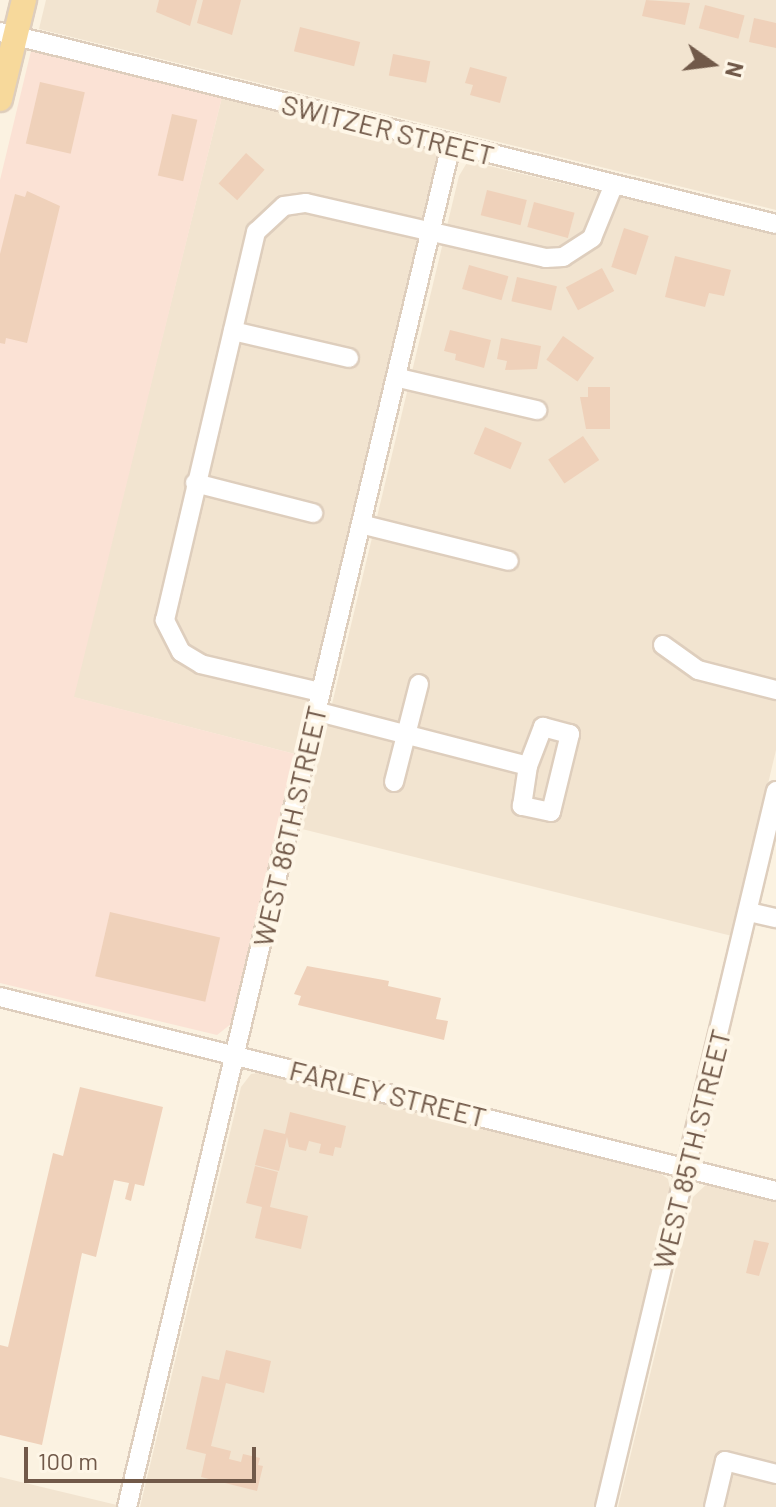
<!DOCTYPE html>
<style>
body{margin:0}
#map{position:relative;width:776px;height:1507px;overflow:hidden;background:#fbf2e1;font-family:Barlow,sans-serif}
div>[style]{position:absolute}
.residential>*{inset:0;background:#f2e4d0}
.commercial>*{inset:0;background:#fbe2d5}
.building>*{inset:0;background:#efd1ba;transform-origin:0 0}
.roads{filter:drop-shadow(2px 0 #decebd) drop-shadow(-2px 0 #decebd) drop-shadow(0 2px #decebd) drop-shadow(0 -2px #decebd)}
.minor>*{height:18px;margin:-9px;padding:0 9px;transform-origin:9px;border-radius:9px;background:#fff}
.major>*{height:24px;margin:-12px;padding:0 12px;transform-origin:12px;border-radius:12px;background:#f7d99b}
span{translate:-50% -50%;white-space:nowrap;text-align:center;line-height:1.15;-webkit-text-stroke:8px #fef6e7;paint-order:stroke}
.street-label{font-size:28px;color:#715949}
.north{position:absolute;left:672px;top:24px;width:80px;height:80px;-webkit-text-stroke:6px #fef6e7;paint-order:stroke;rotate:104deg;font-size:22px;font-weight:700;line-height:32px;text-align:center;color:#715949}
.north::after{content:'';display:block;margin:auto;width:28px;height:36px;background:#715949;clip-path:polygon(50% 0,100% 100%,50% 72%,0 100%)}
.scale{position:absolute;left:24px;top:1447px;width:232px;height:36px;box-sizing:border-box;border:4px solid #715949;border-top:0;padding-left:10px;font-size:24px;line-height:28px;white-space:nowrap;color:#715949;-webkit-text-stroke:6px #fef6e7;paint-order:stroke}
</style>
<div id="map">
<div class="residential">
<i style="clip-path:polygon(46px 0,776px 0,776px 210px,39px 29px)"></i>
<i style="clip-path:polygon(222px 97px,430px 148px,438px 157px,295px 754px,73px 697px)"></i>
<i style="clip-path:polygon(468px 161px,776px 234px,776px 750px,732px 936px,302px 829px,459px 176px)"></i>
<i style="clip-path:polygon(265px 1072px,656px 1170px,668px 1179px,671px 1193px,594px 1507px,140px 1507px,241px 1087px,251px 1074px)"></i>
<i style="clip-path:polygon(710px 1181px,776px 1202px,776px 1507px,618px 1507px,693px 1197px)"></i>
<i style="clip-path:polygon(0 1477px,117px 1505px,116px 1507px,0 1507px)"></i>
</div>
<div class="commercial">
<i style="clip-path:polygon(31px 51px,222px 97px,74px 697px,295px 754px,231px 1024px,217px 1035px,0 983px,0 180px)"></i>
</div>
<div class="building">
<i style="clip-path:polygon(159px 0,197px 0,190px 26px,156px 12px)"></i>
<i style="clip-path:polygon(203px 0,241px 0,232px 35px,197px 23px)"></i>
<i style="clip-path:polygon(646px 0,690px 3px,685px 25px,642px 16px)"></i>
<i style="left:705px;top:5px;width:41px;height:24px;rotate:15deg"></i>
<i style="clip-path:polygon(754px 18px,776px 23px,776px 48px,749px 42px)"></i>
<i style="left:300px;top:27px;width:62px;height:25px;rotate:14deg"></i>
<i style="left:393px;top:54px;width:38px;height:22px;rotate:11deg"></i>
<i style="clip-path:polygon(470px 67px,507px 77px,500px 103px,470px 95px,473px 85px,465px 83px)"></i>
<i style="left:40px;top:82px;width:46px;height:63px;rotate:13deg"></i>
<i style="left:172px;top:114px;width:26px;height:63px;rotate:13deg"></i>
<i style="left:246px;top:153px;width:25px;height:41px;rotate:42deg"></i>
<i style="left:487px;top:190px;width:41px;height:26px;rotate:14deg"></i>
<i style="clip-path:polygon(27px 191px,60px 206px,27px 343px,6px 338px,5px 344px,0 343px,0 254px,15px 194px,25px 197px)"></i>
<i style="left:534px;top:202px;width:42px;height:26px;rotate:15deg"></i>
<i style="left:624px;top:228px;width:26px;height:41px;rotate:18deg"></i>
<i style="clip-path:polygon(675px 256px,731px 270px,724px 296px,709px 293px,705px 307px,665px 297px)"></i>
<i style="left:469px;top:265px;width:41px;height:25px;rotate:16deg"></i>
<i style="left:602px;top:268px;width:26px;height:41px;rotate:62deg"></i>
<i style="left:517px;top:277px;width:41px;height:25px;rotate:13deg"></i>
<i style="clip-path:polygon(450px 330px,491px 340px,484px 368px,455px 360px,456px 354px,444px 351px)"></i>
<i style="left:563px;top:336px;width:38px;height:29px;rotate:35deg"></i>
<i style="clip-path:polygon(501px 338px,541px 346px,537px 369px,505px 370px,507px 361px,497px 359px)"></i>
<i style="clip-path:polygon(588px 387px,610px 387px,610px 429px,586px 429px,580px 397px,588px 397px)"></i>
<i style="left:485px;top:427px;width:40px;height:29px;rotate:23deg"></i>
<i style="left:583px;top:436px;width:29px;height:42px;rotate:56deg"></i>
<i style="left:110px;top:912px;width:113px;height:66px;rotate:13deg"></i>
<i style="clip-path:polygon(307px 966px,389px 981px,388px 986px,441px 998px,436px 1019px,448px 1021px,444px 1040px,298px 1005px,301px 996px,294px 994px)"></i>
<i style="clip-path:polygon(80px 1087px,163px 1107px,144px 1186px,135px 1184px,131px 1201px,125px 1199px,129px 1183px,114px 1180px,96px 1257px,82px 1253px,42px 1445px,0 1435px,0 1345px,8px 1347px,53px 1153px,63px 1156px)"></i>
<i style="clip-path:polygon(290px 1112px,346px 1126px,341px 1148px,335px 1147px,333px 1156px,319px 1153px,321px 1144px,309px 1141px,306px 1151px,289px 1147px,287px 1137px,279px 1171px,255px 1165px,264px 1129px,285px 1134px)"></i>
<i style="clip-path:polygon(255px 1166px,278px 1172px,270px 1207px,308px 1216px,301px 1249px,255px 1238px,262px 1207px,246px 1203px)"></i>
<i style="clip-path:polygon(754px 1240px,769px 1243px,759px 1276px,746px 1273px)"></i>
<i style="clip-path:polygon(226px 1350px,271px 1361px,264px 1393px,226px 1383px,211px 1446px,231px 1451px,229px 1459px,241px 1462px,243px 1454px,260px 1458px,258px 1465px,263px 1466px,257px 1491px,201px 1477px,206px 1454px,186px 1449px,202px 1376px,219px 1380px)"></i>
</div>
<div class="roads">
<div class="minor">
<i style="left:0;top:32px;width:799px;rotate:13.9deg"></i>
<i style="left:233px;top:331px;width:119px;rotate:13.1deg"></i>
<i style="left:399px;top:378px;width:142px;rotate:13.1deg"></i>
<i style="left:195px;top:483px;width:122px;rotate:14.3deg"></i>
<i style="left:364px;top:525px;width:149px;rotate:13.9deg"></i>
<i style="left:663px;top:645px;width:43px;rotate:35.5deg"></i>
<i style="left:698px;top:670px;width:81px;rotate:14.4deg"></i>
<i style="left:320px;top:692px;width:122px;rotate:-166.8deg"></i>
<i style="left:201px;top:664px;width:23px;rotate:-149deg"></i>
<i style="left:181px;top:652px;width:36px;rotate:-117deg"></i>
<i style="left:165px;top:620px;width:399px;rotate:-76.8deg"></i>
<i style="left:256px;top:232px;width:38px;rotate:-43deg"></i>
<i style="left:284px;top:206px;width:22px;rotate:-8deg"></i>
<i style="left:306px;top:203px;width:246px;rotate:12.9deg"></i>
<i style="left:546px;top:258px;width:17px;rotate:-3deg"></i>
<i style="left:563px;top:257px;width:35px;rotate:-33deg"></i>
<i style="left:592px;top:238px;width:58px;rotate:-67.8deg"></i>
<i style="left:315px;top:711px;width:220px;rotate:14.5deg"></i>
<i style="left:543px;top:727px;width:28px;rotate:15deg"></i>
<i style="left:570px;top:734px;width:80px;rotate:103.7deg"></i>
<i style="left:551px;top:812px;width:30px;rotate:-168deg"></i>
<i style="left:522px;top:806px;width:40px;rotate:-81.5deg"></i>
<i style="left:528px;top:766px;width:42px;rotate:-69deg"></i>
<i style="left:394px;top:782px;width:101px;rotate:-75.7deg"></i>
<i style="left:749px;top:912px;width:28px;rotate:13deg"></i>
<i style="left:0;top:997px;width:800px;rotate:14.04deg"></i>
<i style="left:127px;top:1507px;width:1400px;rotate:-76.62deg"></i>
<i style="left:605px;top:1507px;width:736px;rotate:-76.57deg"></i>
<i style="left:714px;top:1507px;width:47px;rotate:-76.6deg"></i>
<i style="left:725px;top:1461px;width:53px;rotate:14.3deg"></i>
</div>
<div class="major">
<i style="left:0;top:99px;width:102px;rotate:-76.4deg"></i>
</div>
</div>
<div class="street-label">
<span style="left:388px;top:129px;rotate:14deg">SWITZER STREET</span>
<span style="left:289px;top:826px;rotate:-77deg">WEST 86TH STREET</span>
<span style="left:388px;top:1093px;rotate:14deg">FARLEY STREET</span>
<span style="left:691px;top:1149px;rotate:-76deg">WEST 85TH STREET</span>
</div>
<div class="north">N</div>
<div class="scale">100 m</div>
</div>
